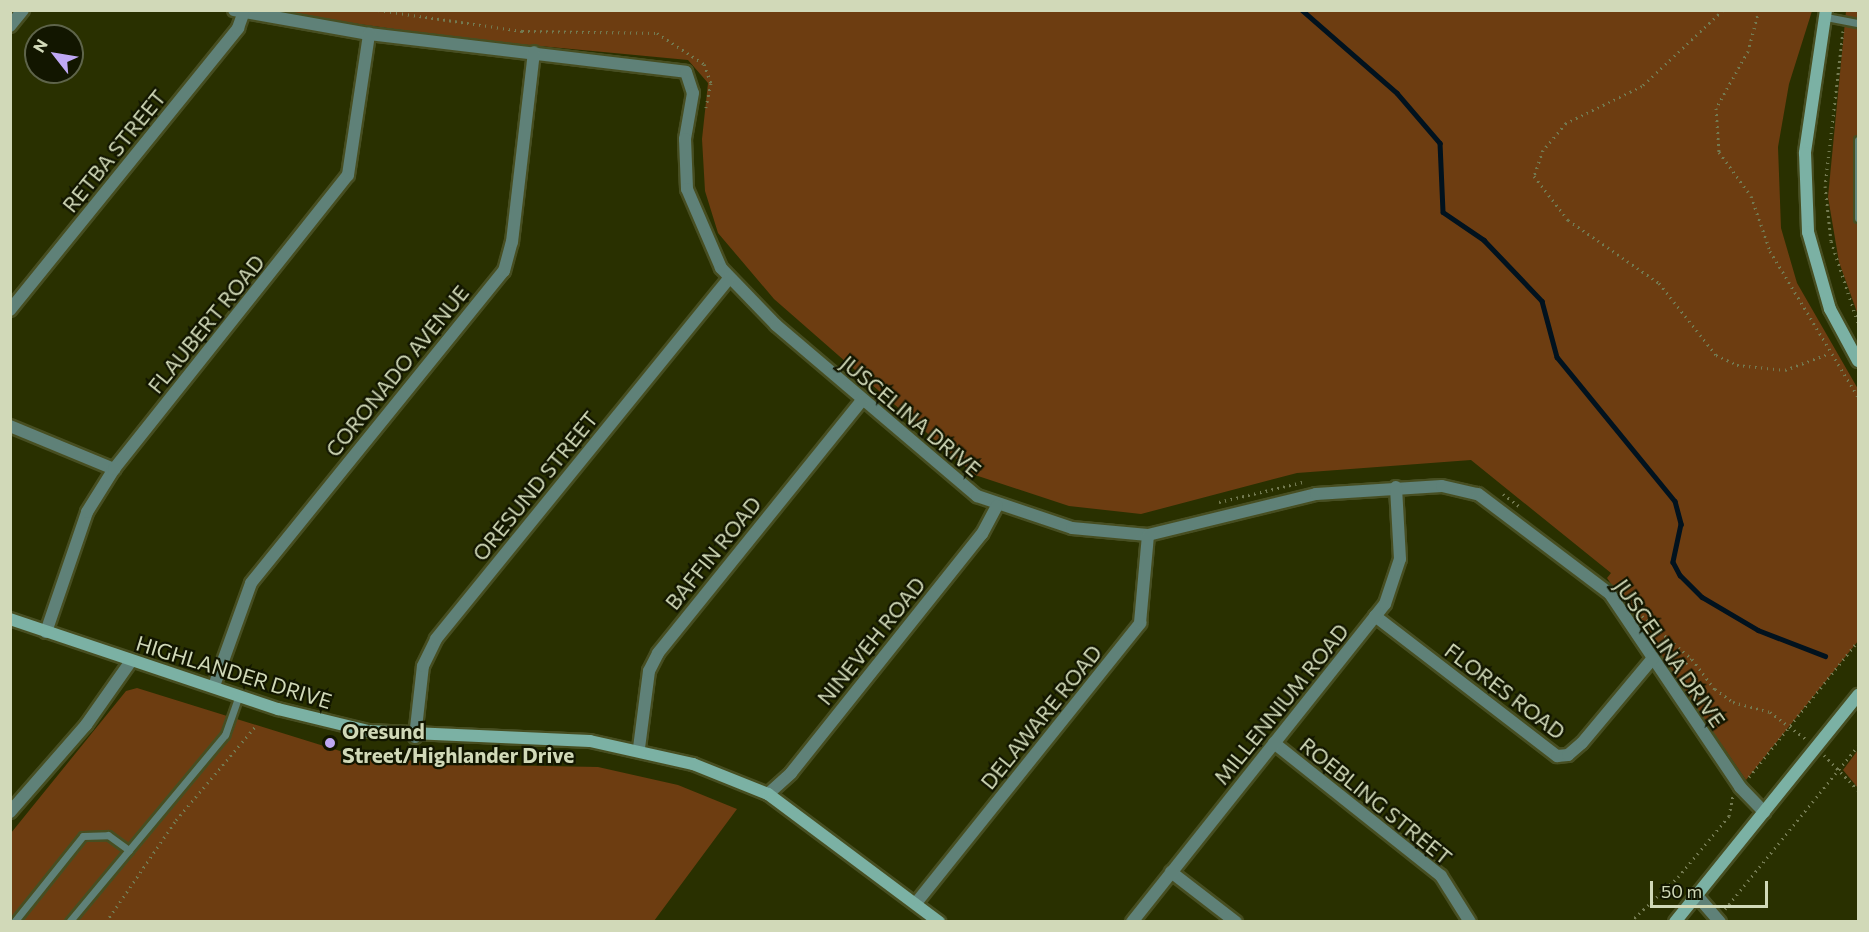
<!DOCTYPE html>
<style>
body{margin:0}
#map{position:relative;width:1869px;height:932px;overflow:hidden;background:#293000;font-family:Commissioner,sans-serif}
div>[style]{position:absolute}
.green>*{inset:0;background:#6d3d11}
.stream>*{height:4.5px;margin:-2.25px;padding:0 2.25px;transform-origin:2.25px;border-radius:2.25px;background:#01121e}
.path>*{height:3px;margin-top:-1.5px;transform-origin:0;background:repeating-linear-gradient(90deg,#737a51 0 1.5px,transparent 0 6px)}
.roads{filter:drop-shadow(2px 0 #474e21) drop-shadow(-2px 0 #474e21) drop-shadow(0 2px #474e21) drop-shadow(0 -2px #474e21)}
.lane>*{height:7px;margin:-3.5px;padding:0 3.5px;transform-origin:3.5px;border-radius:3.5px;background:#5f8178}
.street>*{height:12px;margin:-6px;padding:0 6px;transform-origin:6px;border-radius:6px;background:#5f8178}
.secondary>*{height:12px;margin:-6px;padding:0 6px;transform-origin:6px;border-radius:6px;background:#7bb1a4}
.dots>*{width:16px;height:16px;translate:-50% -50%;box-sizing:border-box;border:3px solid #121600;border-radius:50%}
span{translate:-50% -50%;white-space:nowrap;text-align:center;line-height:1.15;-webkit-text-stroke:4.5px #121600;paint-order:stroke}
.street-label{font-size:21px;color:#d1d9b8}
.poi-label{font-size:21px;color:#d1d9b8;font-weight:700}
.left{translate:0 -50%;text-align:left}
.frame{position:absolute;inset:0;border:12px solid #d1d9b8;pointer-events:none}
.north{position:absolute;left:24px;top:24px;width:60px;height:60px;box-sizing:border-box;background:#121600;border:2px solid #5e644a;border-radius:50%;rotate:301deg;font-size:16px;font-weight:700;line-height:24px;text-align:center;color:#d1d9b8}
.north::after{content:'';display:block;margin:auto;width:21px;height:27px;background:#bfa8f4;clip-path:polygon(50% 0,100% 100%,50% 72%,0 100%)}
.scale{position:absolute;left:1650px;top:881px;width:118px;height:27px;box-sizing:border-box;border:3px solid #d1d9b8;border-top:0;padding-left:8px;font-size:18px;line-height:21px;white-space:nowrap;color:#d1d9b8;-webkit-text-stroke:4px #121600;paint-order:stroke}
</style>
<div id="map">
<div class="green">
<i style="clip-path:polygon(267px 11px,1812px 11px,1789px 84px,1778px 147px,1781px 228px,1797px 283px,1858px 389px,1858px 641px,1746px 780px,1607px 578px,1611px 573px,1471px 460px,1297px 473px,1141px 514px,1069px 506px,975px 475px,774px 299px,718px 233px,705px 191px,702px 139px,708px 83px,688px 60px,465px 39px)"></i>
<i style="clip-path:polygon(1846px 11px,1858px 11px,1858px 315px,1839px 262px,1828px 197px)"></i>
<i style="clip-path:polygon(137px 688px,340px 751px,438px 764px,598px 767px,678px 785px,737px 809px,654px 921px,11px 922px,11px 833px,126px 691px)"></i>
<i style="clip-path:polygon(1858px 750px,1858px 788px,1843px 770px)"></i>
</div>
<div class="stream">
<i style="left:1302px;top:10px;width:126px;rotate:41.1deg"></i>
<i style="left:1397px;top:93px;width:66px;rotate:49.3deg"></i>
<i style="left:1440px;top:143px;width:69px;rotate:87.5deg"></i>
<i style="left:1443px;top:212px;width:50px;rotate:34.3deg"></i>
<i style="left:1484px;top:240px;width:84px;rotate:46.4deg"></i>
<i style="left:1542px;top:301px;width:58px;rotate:75deg"></i>
<i style="left:1557px;top:357px;width:186px;rotate:50.7deg"></i>
<i style="left:1675px;top:501px;width:24px;rotate:75deg"></i>
<i style="left:1681px;top:524px;width:39px;rotate:102deg"></i>
<i style="left:1673px;top:562px;width:15px;rotate:62deg"></i>
<i style="left:1680px;top:575px;width:31px;rotate:45deg"></i>
<i style="left:1702px;top:597px;width:65px;rotate:30.5deg"></i>
<i style="left:1758px;top:630px;width:72px;rotate:21.2deg"></i>
</div>
<div class="path">
<i style="left:378px;top:10px;width:146px;rotate:8.3deg"></i>
<i style="left:522px;top:31px;width:135px;rotate:0.8deg"></i>
<i style="left:657px;top:33px;width:56px;rotate:33.4deg"></i>
<i style="left:704px;top:64px;width:20px;rotate:70deg"></i>
<i style="left:711px;top:83px;width:25px;rotate:102deg"></i>
<i style="left:1723px;top:10px;width:111px;rotate:136.8deg"></i>
<i style="left:1642px;top:86px;width:85px;rotate:154deg"></i>
<i style="left:1566px;top:123px;width:35px;rotate:130deg"></i>
<i style="left:1543px;top:150px;width:28px;rotate:109deg"></i>
<i style="left:1534px;top:176px;width:56px;rotate:52.3deg"></i>
<i style="left:1568px;top:220px;width:111px;rotate:34.7deg"></i>
<i style="left:1659px;top:283px;width:92px;rotate:51.6deg"></i>
<i style="left:1716px;top:355px;width:23px;rotate:25deg"></i>
<i style="left:1737px;top:365px;width:48px;rotate:5.9deg"></i>
<i style="left:1785px;top:370px;width:46px;rotate:-20.4deg"></i>
<i style="left:1759px;top:10px;width:42px;rotate:105deg"></i>
<i style="left:1748px;top:51px;width:65px;rotate:119.3deg"></i>
<i style="left:1716px;top:108px;width:44px;rotate:86.1deg"></i>
<i style="left:1719px;top:152px;width:54px;rotate:54deg"></i>
<i style="left:1751px;top:196px;width:58px;rotate:70.9deg"></i>
<i style="left:1770px;top:251px;width:170px;rotate:58.9deg"></i>
<i style="left:1843px;top:31px;width:156px;rotate:96.6deg"></i>
<i style="left:1825px;top:186px;width:55px;rotate:83.8deg"></i>
<i style="left:1831px;top:241px;width:86px;rotate:71.8deg"></i>
<i style="left:1503px;top:494px;width:20px;rotate:37deg"></i>
<i style="left:1219px;top:502px;width:86px;rotate:-13.4deg"></i>
<i style="left:1642px;top:616px;width:66px;rotate:40.7deg"></i>
<i style="left:1692px;top:659px;width:38px;rotate:53deg"></i>
<i style="left:1715px;top:689px;width:22px;rotate:36deg"></i>
<i style="left:1733px;top:702px;width:38px;rotate:15deg"></i>
<i style="left:1770px;top:712px;width:45px;rotate:36.9deg"></i>
<i style="left:1676px;top:670px;width:19px;rotate:-35deg"></i>
<i style="left:1824px;top:755px;width:49px;rotate:45.8deg"></i>
<i style="left:1749px;top:777px;width:174px;rotate:-51.3deg"></i>
<i style="left:1725px;top:909px;width:210px;rotate:-50.8deg"></i>
<i style="left:106px;top:922px;width:124px;rotate:-55.5deg"></i>
<i style="left:176px;top:820px;width:122px;rotate:-49.7deg"></i>
<i style="left:1630px;top:922px;width:66px;rotate:-43.2deg"></i>
<i style="left:1678px;top:877px;width:80px;rotate:-50.1deg"></i>
<i style="left:1729px;top:816px;width:20px;rotate:-79deg"></i>
</div>
<div class="roads">
<div class="lane">
<i style="left:1826px;top:17px;width:33px;rotate:11deg"></i>
<i style="left:1858px;top:140px;width:78px;rotate:90deg"></i>
<i style="left:14px;top:922px;width:110px;rotate:-51.3deg"></i>
<i style="left:83px;top:836px;width:25px;rotate:-2deg"></i>
<i style="left:108px;top:835px;width:26px;rotate:36deg"></i>
<i style="left:69px;top:922px;width:244px;rotate:-50.2deg"></i>
<i style="left:225px;top:735px;width:42px;rotate:-70.7deg"></i>
</div>
<div class="street">
<i style="left:234px;top:10px;width:137px;rotate:10.1deg"></i>
<i style="left:369px;top:34px;width:319px;rotate:6.8deg"></i>
<i style="left:686px;top:72px;width:22px;rotate:72deg"></i>
<i style="left:693px;top:93px;width:47px;rotate:99.9deg"></i>
<i style="left:685px;top:139px;width:50px;rotate:87.7deg"></i>
<i style="left:687px;top:189px;width:86px;rotate:66.7deg"></i>
<i style="left:721px;top:268px;width:79px;rotate:46deg"></i>
<i style="left:776px;top:325px;width:264px;rotate:40.4deg"></i>
<i style="left:977px;top:496px;width:100px;rotate:18.6deg"></i>
<i style="left:1072px;top:528px;width:76px;rotate:5.3deg"></i>
<i style="left:1148px;top:535px;width:173px;rotate:-13.7deg"></i>
<i style="left:1316px;top:494px;width:126px;rotate:-3.6deg"></i>
<i style="left:1442px;top:486px;width:37px;rotate:13deg"></i>
<i style="left:1478px;top:494px;width:166px;rotate:37.1deg"></i>
<i style="left:1610px;top:594px;width:233px;rotate:56deg"></i>
<i style="left:1740px;top:787px;width:35px;rotate:46deg"></i>
<i style="left:10px;top:26px;width:21px;rotate:-51deg"></i>
<i style="left:10px;top:310px;width:363px;rotate:-51deg"></i>
<i style="left:238px;top:28px;width:15px;rotate:-70deg"></i>
<i style="left:10px;top:426px;width:113px;rotate:22.5deg"></i>
<i style="left:1375px;top:616px;width:230px;rotate:37.6deg"></i>
<i style="left:1557px;top:756px;width:11px;rotate:-5deg"></i>
<i style="left:1568px;top:755px;width:18px;rotate:-41deg"></i>
<i style="left:1582px;top:743px;width:111px;rotate:-50.1deg"></i>
<i style="left:46px;top:632px;width:127px;rotate:-71.1deg"></i>
<i style="left:87px;top:512px;width:51px;rotate:-57.9deg"></i>
<i style="left:114px;top:469px;width:376px;rotate:-51.5deg"></i>
<i style="left:348px;top:175px;width:143px;rotate:-81.5deg"></i>
<i style="left:214px;top:686px;width:109px;rotate:-70.2deg"></i>
<i style="left:251px;top:583px;width:402px;rotate:-51deg"></i>
<i style="left:504px;top:271px;width:30px;rotate:-75deg"></i>
<i style="left:512px;top:242px;width:191px;rotate:-83.4deg"></i>
<i style="left:415px;top:737px;width:71px;rotate:-83.6deg"></i>
<i style="left:423px;top:666px;width:30px;rotate:-64deg"></i>
<i style="left:436px;top:639px;width:464px;rotate:-50.9deg"></i>
<i style="left:1274px;top:743px;width:213px;rotate:38.5deg"></i>
<i style="left:1441px;top:876px;width:54px;rotate:57.8deg"></i>
<i style="left:639px;top:748px;width:78px;rotate:-82.6deg"></i>
<i style="left:649px;top:671px;width:20px;rotate:-63deg"></i>
<i style="left:658px;top:653px;width:325px;rotate:-51.1deg"></i>
<i style="left:768px;top:794px;width:31px;rotate:-42deg"></i>
<i style="left:791px;top:773px;width:306px;rotate:-51.4deg"></i>
<i style="left:982px;top:534px;width:32px;rotate:-62deg"></i>
<i style="left:10px;top:812px;width:116px;rotate:-48.9deg"></i>
<i style="left:86px;top:725px;width:78px;rotate:-54.9deg"></i>
<i style="left:1171px;top:872px;width:82px;rotate:37.6deg"></i>
<i style="left:1699px;top:898px;width:32px;rotate:49deg"></i>
<i style="left:916px;top:903px;width:359px;rotate:-51.3deg"></i>
<i style="left:1140px;top:623px;width:88px;rotate:-84.8deg"></i>
<i style="left:1132px;top:922px;width:406px;rotate:-51.5deg"></i>
<i style="left:1385px;top:604px;width:47px;rotate:-71.6deg"></i>
<i style="left:1400px;top:559px;width:72px;rotate:-93.2deg"></i>
</div>
<div class="secondary">
<i style="left:1826px;top:10px;width:145px;rotate:98.4deg"></i>
<i style="left:1805px;top:153px;width:79px;rotate:87.8deg"></i>
<i style="left:1808px;top:232px;width:80px;rotate:74.1deg"></i>
<i style="left:1830px;top:309px;width:59px;rotate:61.7deg"></i>
<i style="left:10px;top:619px;width:283px;rotate:18.6deg"></i>
<i style="left:278px;top:709px;width:93px;rotate:13.7deg"></i>
<i style="left:368px;top:731px;width:222px;rotate:2.6deg"></i>
<i style="left:590px;top:741px;width:106px;rotate:12.6deg"></i>
<i style="left:693px;top:764px;width:81px;rotate:21.8deg"></i>
<i style="left:768px;top:794px;width:214px;rotate:36.8deg"></i>
<i style="left:1675px;top:922px;width:292px;rotate:-51.1deg"></i>
</div>
</div>
<div class="dots">
<i style="left:330px;top:743px;background:#bfa8f4"></i>
</div>
<div class="street-label">
<span style="left:114px;top:151px;rotate:-51deg">RETBA STREET</span>
<span style="left:206px;top:324px;rotate:-51deg">FLAUBERT ROAD</span>
<span style="left:397px;top:371px;rotate:-51deg">CORONADO AVENUE</span>
<span style="left:911px;top:416px;rotate:40deg">JUSCELINA DRIVE</span>
<span style="left:535px;top:486px;rotate:-51deg">ORESUND STREET</span>
<span style="left:713px;top:553px;rotate:-51deg">BAFFIN ROAD</span>
<span style="left:871px;top:641px;rotate:-51deg">NINEVEH ROAD</span>
<span style="left:1670px;top:653px;rotate:55deg">JUSCELINA DRIVE</span>
<span style="left:234px;top:672px;rotate:17deg">HIGHLANDER DRIVE</span>
<span style="left:1505px;top:691px;rotate:37deg">FLORES ROAD</span>
<span style="left:1281px;top:704px;rotate:-51deg">MILLENNIUM ROAD</span>
<span style="left:1041px;top:717px;rotate:-51deg">DELAWARE ROAD</span>
<span style="left:1376px;top:801px;rotate:39deg">ROEBLING STREET</span>
</div>
<div class="poi-label">
<span class="left" style="left:342px;top:743px">Oresund<br>Street/Highlander Drive</span>
</div>
<div class="frame"></div>
<div class="north">N</div>
<div class="scale">50 m</div>
</div>
